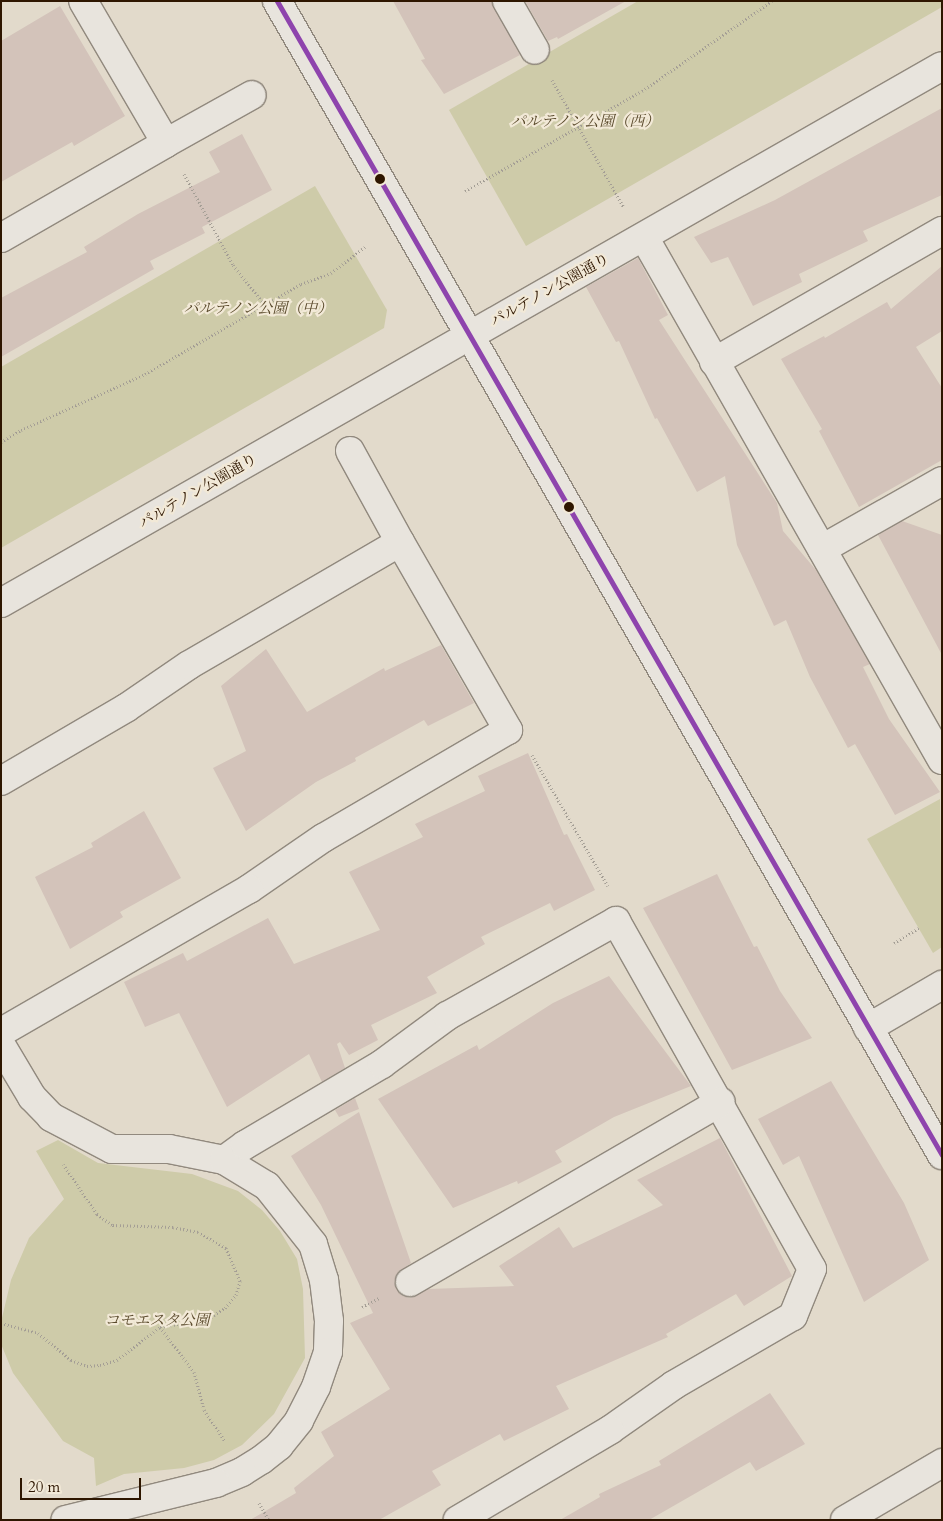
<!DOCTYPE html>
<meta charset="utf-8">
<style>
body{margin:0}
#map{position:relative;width:943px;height:1521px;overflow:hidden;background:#e2dacb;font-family:Cardo,"Noto Serif JP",serif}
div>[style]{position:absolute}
.green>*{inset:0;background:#cecba9}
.building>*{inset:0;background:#d3c3ba}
.path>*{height:3px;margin-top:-1.5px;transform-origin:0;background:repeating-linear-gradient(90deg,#a49e95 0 1px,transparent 0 3.5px)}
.roads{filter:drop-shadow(1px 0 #91897e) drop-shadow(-1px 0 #91897e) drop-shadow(0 1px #91897e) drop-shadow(0 -1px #91897e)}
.street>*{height:28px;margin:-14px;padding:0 14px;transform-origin:14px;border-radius:14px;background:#e8e4dd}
.secondary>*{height:28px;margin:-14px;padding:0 14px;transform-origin:14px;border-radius:14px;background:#e8e4dd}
.bus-1>*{height:5px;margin:-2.5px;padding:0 2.5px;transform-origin:2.5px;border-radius:2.5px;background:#8e44ad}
.dots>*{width:14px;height:14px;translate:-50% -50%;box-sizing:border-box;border:2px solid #f2e9d7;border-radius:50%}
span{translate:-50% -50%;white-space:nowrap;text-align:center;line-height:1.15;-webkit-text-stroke:4.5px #f2e9d7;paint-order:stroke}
.park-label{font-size:15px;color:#59492b;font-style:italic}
.street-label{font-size:15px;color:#2e1600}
.frame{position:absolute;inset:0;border:2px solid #2e1600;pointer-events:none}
.scale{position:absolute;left:20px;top:1478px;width:121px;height:22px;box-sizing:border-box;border:2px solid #2e1600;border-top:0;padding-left:6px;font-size:15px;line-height:18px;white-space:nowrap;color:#2e1600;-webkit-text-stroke:4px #f2e9d7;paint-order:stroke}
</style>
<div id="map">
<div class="green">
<i style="clip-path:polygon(638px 1px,942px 1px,942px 7px,526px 246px,449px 110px)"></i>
<i style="clip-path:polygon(315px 186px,387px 310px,384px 328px,1px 548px,1px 367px)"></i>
<i style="clip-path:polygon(940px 799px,942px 947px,933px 953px,867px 839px)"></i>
<i style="clip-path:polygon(58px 1140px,98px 1163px,192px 1174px,238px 1191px,262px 1210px,280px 1231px,297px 1259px,303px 1289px,305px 1358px,274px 1414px,242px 1445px,214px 1460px,184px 1468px,124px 1474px,96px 1486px,94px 1458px,63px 1441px,13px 1373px,1px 1344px,1px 1322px,11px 1280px,29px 1238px,64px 1199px,36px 1151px)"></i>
</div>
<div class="building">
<i style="clip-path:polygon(393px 1px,491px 1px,520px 55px,444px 94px,421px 60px,425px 59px)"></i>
<i style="clip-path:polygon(525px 1px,626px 1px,558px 39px,557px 37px,548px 41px)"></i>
<i style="clip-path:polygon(60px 6px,125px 116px,74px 146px,72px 142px,1px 182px,1px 41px)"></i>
<i style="clip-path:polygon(942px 108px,942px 195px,863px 231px,868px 241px,799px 274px,802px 282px,753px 306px,728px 257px,711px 263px,694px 237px,775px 200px)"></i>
<i style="clip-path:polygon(242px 134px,272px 190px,202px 227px,205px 233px,150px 261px,154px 269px,1px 357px,1px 298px,87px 252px,84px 247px,138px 214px,220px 172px,209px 152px)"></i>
<i style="clip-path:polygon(638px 258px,668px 315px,659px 320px,777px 503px,783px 531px,816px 570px,870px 664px,863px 667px,889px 719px,940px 792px,895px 815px,855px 744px,848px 748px,810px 677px,786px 620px,774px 626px,737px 545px,725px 476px,697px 492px,657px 418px,655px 419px,619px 341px,616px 342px,586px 287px)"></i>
<i style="clip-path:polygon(942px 266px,942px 331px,916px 347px,942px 388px,942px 460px,859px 507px,819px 431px,822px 429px,781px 359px,824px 336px,825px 338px,887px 302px,891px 309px)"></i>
<i style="clip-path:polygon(902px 521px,942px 535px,942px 655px,878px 535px)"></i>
<i style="clip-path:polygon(441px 645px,474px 703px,428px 726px,424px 720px,355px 758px,356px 761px,316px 782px,246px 831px,213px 768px,246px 751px,221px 686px,266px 649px,307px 712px,384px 668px,385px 671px)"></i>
<i style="clip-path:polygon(528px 753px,564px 835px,567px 834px,595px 890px,554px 911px,550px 903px,481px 937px,485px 944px,427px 977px,437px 993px,371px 1025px,378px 1040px,349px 1055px,340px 1042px,337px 1044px,345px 1068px,322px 1082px,309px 1054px,227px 1107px,179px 1013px,145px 1027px,124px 982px,183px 953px,187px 961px,268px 918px,294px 964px,380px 930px,349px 872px,423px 837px,415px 824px,485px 791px,478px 776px)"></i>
<i style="clip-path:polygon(144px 811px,181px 878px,120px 912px,123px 917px,70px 949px,35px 877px,93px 847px,91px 843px)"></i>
<i style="clip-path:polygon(717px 874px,754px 947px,757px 946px,780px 991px,812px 1038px,732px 1070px,643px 908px)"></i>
<i style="clip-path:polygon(609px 976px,691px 1086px,614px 1117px,555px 1151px,562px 1162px,518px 1184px,517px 1181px,453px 1208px,378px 1099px,477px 1045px,479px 1050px,553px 1003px)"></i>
<i style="clip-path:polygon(831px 1081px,904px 1203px,929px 1260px,864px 1302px,799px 1156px,783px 1165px,758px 1119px)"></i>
<i style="clip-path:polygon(355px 1098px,359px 1109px,339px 1117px,335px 1110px)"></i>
<i style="clip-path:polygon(359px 1112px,411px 1263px,397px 1274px,394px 1282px,403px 1296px,410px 1298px,428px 1289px,514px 1286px,499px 1266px,559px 1227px,573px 1248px,663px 1205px,637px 1180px,720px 1138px,792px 1276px,744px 1306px,736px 1294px,666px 1334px,668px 1337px,556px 1386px,569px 1409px,504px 1441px,500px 1434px,432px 1471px,441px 1485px,379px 1520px,250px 1520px,296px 1493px,294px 1488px,334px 1456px,321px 1432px,390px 1389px,350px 1323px,373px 1313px,321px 1205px,291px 1156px)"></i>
<i style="clip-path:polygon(770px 1393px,805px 1444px,756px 1471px,750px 1462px,649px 1520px,560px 1520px,600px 1497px,599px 1494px,661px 1465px,659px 1461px)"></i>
</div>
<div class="path">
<i style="left:552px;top:80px;width:145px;rotate:60.6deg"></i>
<i style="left:184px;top:174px;width:103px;rotate:61.7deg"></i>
<i style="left:233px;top:265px;width:51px;rotate:51.3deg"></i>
<i style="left:465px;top:191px;width:203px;rotate:-29.5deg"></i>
<i style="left:642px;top:91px;width:158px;rotate:-34.7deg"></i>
<i style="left:1px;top:442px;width:23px;rotate:-31deg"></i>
<i style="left:21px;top:430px;width:136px;rotate:-24.3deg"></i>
<i style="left:145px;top:374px;width:180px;rotate:-30deg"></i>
<i style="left:301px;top:284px;width:32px;rotate:-20deg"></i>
<i style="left:331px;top:273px;width:44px;rotate:-37.6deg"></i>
<i style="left:532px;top:755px;width:151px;rotate:59.9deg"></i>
<i style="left:894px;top:943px;width:29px;rotate:-31deg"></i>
<i style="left:362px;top:1307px;width:19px;rotate:-28deg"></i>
<i style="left:1px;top:1323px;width:38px;rotate:15deg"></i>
<i style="left:38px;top:1333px;width:43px;rotate:39.3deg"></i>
<i style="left:71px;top:1360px;width:17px;rotate:21deg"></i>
<i style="left:87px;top:1366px;width:13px;rotate:-4deg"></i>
<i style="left:100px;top:1365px;width:18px;rotate:-16deg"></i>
<i style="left:117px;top:1360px;width:54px;rotate:-37.5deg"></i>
<i style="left:160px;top:1327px;width:49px;rotate:-9.5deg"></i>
<i style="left:208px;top:1319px;width:20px;rotate:-33deg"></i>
<i style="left:225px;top:1308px;width:17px;rotate:-50deg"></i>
<i style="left:236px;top:1295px;width:15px;rotate:-74deg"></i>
<i style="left:240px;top:1281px;width:36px;rotate:-113deg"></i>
<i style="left:226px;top:1248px;width:32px;rotate:-150deg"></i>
<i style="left:198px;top:1232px;width:25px;rotate:-169deg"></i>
<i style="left:173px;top:1227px;width:61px;rotate:-178.1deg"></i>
<i style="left:112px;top:1225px;width:19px;rotate:-144deg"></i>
<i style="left:97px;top:1214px;width:60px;rotate:-124.2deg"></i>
<i style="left:160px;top:1327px;width:56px;rotate:52.9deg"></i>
<i style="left:194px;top:1372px;width:39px;rotate:75deg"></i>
<i style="left:204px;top:1410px;width:37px;rotate:56deg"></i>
<i style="left:259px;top:1503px;width:20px;rotate:60deg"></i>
</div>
<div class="roads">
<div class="street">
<i style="left:507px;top:1px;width:56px;rotate:60.3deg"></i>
<i style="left:166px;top:143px;width:98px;rotate:-29.2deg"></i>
<i style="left:644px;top:237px;width:602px;rotate:60.33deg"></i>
<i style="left:1px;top:238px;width:190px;rotate:-29.9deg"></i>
<i style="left:166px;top:143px;width:164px;rotate:-120.3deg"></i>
<i style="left:714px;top:362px;width:263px;rotate:-29.9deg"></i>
<i style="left:350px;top:451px;width:104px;rotate:61.2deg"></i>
<i style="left:822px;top:549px;width:138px;rotate:-29.5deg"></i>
<i style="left:1px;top:603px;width:1083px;rotate:-29.71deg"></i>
<i style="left:1px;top:781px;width:145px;rotate:-30.3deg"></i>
<i style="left:126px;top:708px;width:76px;rotate:-34.3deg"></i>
<i style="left:189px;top:665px;width:244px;rotate:-30.2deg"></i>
<i style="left:400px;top:542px;width:217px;rotate:60.1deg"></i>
<i style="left:508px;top:730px;width:214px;rotate:149.7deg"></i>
<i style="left:323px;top:838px;width:90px;rotate:145.4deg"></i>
<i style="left:249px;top:889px;width:286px;rotate:150deg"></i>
<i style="left:868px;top:1028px;width:86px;rotate:-30.2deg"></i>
<i style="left:1px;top:1045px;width:61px;rotate:59.2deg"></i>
<i style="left:32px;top:1097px;width:28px;rotate:46deg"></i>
<i style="left:51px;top:1117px;width:69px;rotate:27.7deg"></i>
<i style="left:112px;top:1149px;width:57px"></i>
<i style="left:169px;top:1149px;width:56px;rotate:11.3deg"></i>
<i style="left:224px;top:1160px;width:50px;rotate:31.2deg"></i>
<i style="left:267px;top:1186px;width:74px;rotate:51.6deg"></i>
<i style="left:313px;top:1244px;width:38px;rotate:73deg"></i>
<i style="left:324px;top:1280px;width:41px;rotate:83deg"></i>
<i style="left:329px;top:1321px;width:31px;rotate:92deg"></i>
<i style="left:328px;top:1352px;width:37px;rotate:109deg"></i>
<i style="left:316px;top:1387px;width:38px;rotate:117deg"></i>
<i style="left:299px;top:1421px;width:32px;rotate:129deg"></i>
<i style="left:279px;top:1446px;width:23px;rotate:142deg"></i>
<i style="left:261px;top:1460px;width:22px;rotate:148deg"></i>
<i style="left:242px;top:1472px;width:28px;rotate:157deg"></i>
<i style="left:216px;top:1483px;width:155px;rotate:166.2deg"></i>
<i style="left:224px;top:1160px;width:26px;rotate:-36deg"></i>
<i style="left:245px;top:1145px;width:159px;rotate:-30.6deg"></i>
<i style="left:382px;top:1064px;width:81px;rotate:-36.4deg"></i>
<i style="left:447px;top:1016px;width:194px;rotate:-29.3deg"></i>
<i style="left:616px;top:921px;width:399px;rotate:60.6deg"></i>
<i style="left:812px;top:1269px;width:51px;rotate:112deg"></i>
<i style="left:793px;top:1316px;width:138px;rotate:149.9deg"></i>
<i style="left:674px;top:1385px;width:78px;rotate:144.9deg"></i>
<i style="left:610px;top:1430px;width:177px;rotate:149.4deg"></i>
<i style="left:410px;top:1282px;width:359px;rotate:-30.1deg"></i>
</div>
<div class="secondary">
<i style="left:277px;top:1px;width:1332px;rotate:60.05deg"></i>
<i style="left:845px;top:1520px;width:113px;rotate:-30.4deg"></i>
</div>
</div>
<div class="bus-1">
<i style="left:277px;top:1px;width:1332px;rotate:60.05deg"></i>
</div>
<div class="dots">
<i style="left:380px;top:179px;background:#2e1600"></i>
<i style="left:569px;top:507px;background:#2e1600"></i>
</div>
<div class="park-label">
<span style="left:585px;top:122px">パルテノン公園（西）</span>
<span style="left:258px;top:309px">パルテノン公園（中）</span>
<span style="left:157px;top:1321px">コモエスタ公園</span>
</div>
<div class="street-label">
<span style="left:550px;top:290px;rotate:-29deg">パルテノン公園通り</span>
<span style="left:198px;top:491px;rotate:-30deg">パルテノン公園通り</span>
</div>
<div class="frame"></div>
<div class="scale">20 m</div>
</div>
